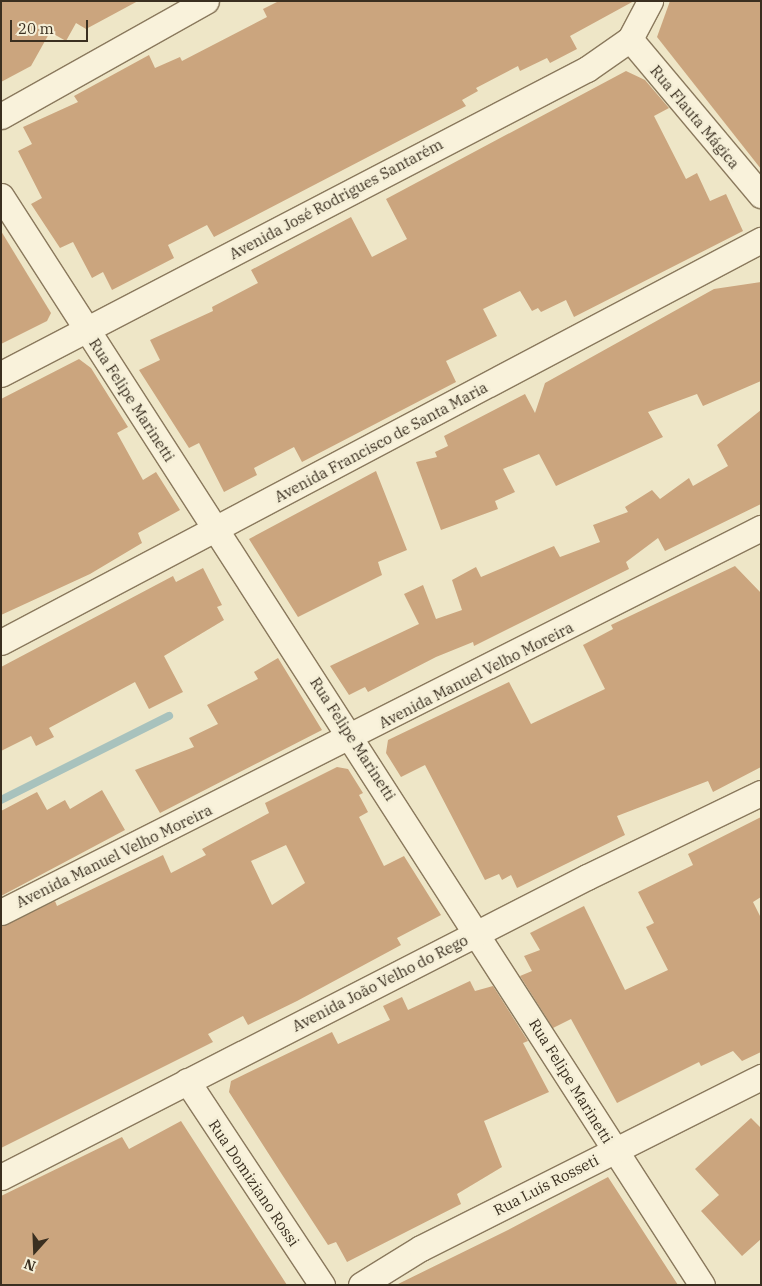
<!DOCTYPE html>
<meta charset="utf-8">
<style>
body{margin:0}
#map{position:relative;width:762px;height:1286px;overflow:hidden;background:#eee6c7;font-family:"IBM Plex Serif",serif}
div>[style]{position:absolute}
.stream>*{height:8px;margin:-4px;padding:0 4px;transform-origin:4px;border-radius:4px;background:#a8c2bd}
.building>*{inset:0;background:#cba57e}
.roads{filter:drop-shadow(1px 0 #8a795d) drop-shadow(-1px 0 #8a795d) drop-shadow(0 1px #8a795d) drop-shadow(0 -1px #8a795d)}
.minor>*{height:25px;margin:-12.5px;padding:0 12.5px;transform-origin:12.5px;border-radius:12.5px;background:#f9f2db}
span{translate:-50% -50%;white-space:nowrap;text-align:center;line-height:1.15;-webkit-text-stroke:5px #f5efd7;paint-order:stroke}
.street-label{font-size:15px;color:#3a2f20}
.frame{position:absolute;inset:0;border:2px solid #3a2f20;pointer-events:none}
.north{position:absolute;left:10px;top:1226px;width:50px;height:50px;-webkit-text-stroke:4px #f5efd7;paint-order:stroke;rotate:200deg;font-size:14px;font-weight:700;line-height:20px;text-align:center;color:#3a2f20}
.north::after{content:'';display:block;margin:auto;width:18px;height:22px;background:#3a2f20;clip-path:polygon(50% 0,100% 100%,50% 72%,0 100%)}
.scale{position:absolute;left:10px;top:20px;width:78px;height:22px;box-sizing:border-box;border:2px solid #3a2f20;border-top:0;padding-left:6px;font-size:15px;line-height:18px;white-space:nowrap;color:#3a2f20;-webkit-text-stroke:4px #f5efd7;paint-order:stroke}
</style>
<div id="map">
<div class="stream">
<i style="left:1px;top:800px;width:188px;rotate:-26.6deg"></i>
</div>
<div class="building">
<i style="clip-path:polygon(1px 1px,138px 1px,86px 29px,76px 23px,66px 41px,50px 32px,31px 66px,1px 82px)"></i>
<i style="clip-path:polygon(279px 1px,634px 1px,570px 36px,577px 49px,550px 63px,547px 58px,520px 71px,518px 66px,476px 88px,478px 91px,462px 100px,466px 106px,214px 237px,207px 225px,168px 245px,174px 258px,112px 290px,103px 272px,92px 278px,73px 242px,60px 248px,31px 204px,42px 198px,18px 151px,32px 144px,23px 127px,78px 102px,74px 96px,149px 55px,155px 68px,180px 57px,182px 61px,267px 17px,263px 9px)"></i>
<i style="clip-path:polygon(670px 1px,761px 1px,761px 169px,657px 37px)"></i>
<i style="clip-path:polygon(626px 71px,645px 80px,669px 108px,654px 116px,686px 179px,697px 173px,710px 201px,726px 194px,743px 231px,574px 317px,566px 300px,541px 312px,538px 308px,532px 311px,520px 291px,483px 309px,497px 336px,446px 361px,456px 382px,302px 462px,294px 447px,254px 468px,257px 475px,224px 492px,199px 443px,189px 448px,139px 370px,160px 360px,150px 340px,213px 311px,212px 307px,258px 283px,251px 270px,351px 217px,372px 257px,407px 239px,386px 199px)"></i>
<i style="clip-path:polygon(1px 231px,51px 313px,47px 321px,1px 344px)"></i>
<i style="clip-path:polygon(761px 282px,761px 381px,703px 406px,697px 394px,648px 412px,663px 437px,556px 486px,539px 454px,503px 469px,515px 492px,495px 501px,498px 509px,441px 530px,416px 462px,437px 457px,435px 452px,448px 446px,444px 436px,525px 394px,535px 413px,545px 383px,714px 289px)"></i>
<i style="clip-path:polygon(79px 359px,91px 368px,128px 427px,117px 433px,143px 480px,156px 472px,180px 510px,138px 533px,142px 543px,90px 574px,1px 615px,1px 399px)"></i>
<i style="clip-path:polygon(761px 410px,761px 504px,665px 551px,658px 538px,626px 562px,629px 569px,474px 646px,473px 642px,436px 657px,368px 692px,365px 687px,349px 695px,330px 666px,419px 624px,404px 594px,423px 585px,436px 619px,462px 610px,452px 580px,476px 567px,481px 577px,554px 546px,560px 557px,600px 542px,593px 525px,628px 512px,625px 507px,652px 490px,660px 499px,689px 478px,693px 486px,728px 466px,717px 445px)"></i>
<i style="clip-path:polygon(376px 471px,407px 550px,378px 562px,382px 575px,298px 617px,249px 539px)"></i>
<i style="clip-path:polygon(735px 566px,761px 593px,761px 767px,713px 792px,708px 781px,617px 816px,625px 835px,517px 888px,511px 875px,502px 880px,499px 874px,485px 880px,425px 765px,401px 777px,386px 753px,388px 740px,509px 682px,531px 724px,605px 689px,583px 645px,613px 629px,611px 625px)"></i>
<i style="clip-path:polygon(203px 568px,222px 605px,217px 607px,224px 620px,164px 656px,183px 692px,149px 709px,135px 682px,49px 728px,54px 737px,36px 746px,31px 736px,1px 751px,1px 667px,173px 576px,176px 582px)"></i>
<i style="clip-path:polygon(278px 658px,322px 730px,160px 813px,135px 770px,194px 747px,189px 738px,218px 724px,207px 705px,258px 679px,254px 672px)"></i>
<i style="clip-path:polygon(evenodd,337px 767px,348px 769px,363px 793px,359px 795px,368px 812px,359px 817px,384px 866px,404px 856px,441px 915px,397px 938px,401px 945px,297px 1001px,248px 1025px,243px 1016px,208px 1034px,213px 1042px,1px 1148px,1px 926px,55px 901px,57px 906px,163px 855px,171px 873px,206px 855px,202px 849px,269px 813px,265px 803px,337px 767px,286px 845px,305px 883px,272px 905px,251px 861px,286px 845px)"></i>
<i style="clip-path:polygon(102px 790px,125px 830px,1px 896px,1px 811px,37px 792px,47px 810px,65px 800px,70px 809px)"></i>
<i style="clip-path:polygon(761px 817px,761px 897px,753px 902px,761px 918px,761px 1052px,742px 1061px,733px 1051px,701px 1066px,699px 1062px,617px 1103px,571px 1019px,553px 1028px,520px 976px,532px 971px,524px 956px,540px 950px,530px 933px,584px 906px,625px 990px,668px 970px,646px 927px,654px 923px,638px 892px,693px 865px,688px 854px)"></i>
<i style="clip-path:polygon(470px 981px,475px 991px,493px 986px,528px 1041px,523px 1043px,549px 1092px,484px 1121px,502px 1167px,457px 1194px,461px 1204px,347px 1262px,336px 1242px,328px 1245px,281px 1173px,229px 1092px,231px 1081px,332px 1032px,338px 1044px,390px 1020px,383px 1006px,402px 997px,408px 1010px)"></i>
<i style="clip-path:polygon(751px 1118px,761px 1128px,761px 1239px,742px 1256px,701px 1211px,719px 1195px,695px 1169px)"></i>
<i style="clip-path:polygon(181px 1121px,287px 1285px,1px 1285px,1px 1196px,122px 1137px,129px 1149px)"></i>
<i style="clip-path:polygon(608px 1177px,678px 1285px,396px 1285px,508px 1230px)"></i>
</div>
<div class="roads">
<div class="minor">
<i style="left:630px;top:39px;width:204px;rotate:50deg"></i>
<i style="left:1px;top:116px;width:235px;rotate:-29.3deg"></i>
<i style="left:1px;top:196px;width:1295px;rotate:57.23deg"></i>
<i style="left:1px;top:374px;width:661px;rotate:-27.5deg"></i>
<i style="left:587px;top:69px;width:52px;rotate:-34.9deg"></i>
<i style="left:630px;top:39px;width:43px;rotate:-62.2deg"></i>
<i style="left:1px;top:642px;width:860px;rotate:-27.88deg"></i>
<i style="left:1px;top:912px;width:852px;rotate:-26.81deg"></i>
<i style="left:187px;top:1081px;width:245px;rotate:56.5deg"></i>
<i style="left:1px;top:1177px;width:658px;rotate:-27.11deg"></i>
<i style="left:587px;top:877px;width:193px;rotate:-25.8deg"></i>
<i style="left:361px;top:1285px;width:70px;rotate:-31.7deg"></i>
<i style="left:421px;top:1248px;width:381px;rotate:-26.7deg"></i>
</div>
</div>
<div class="street-label">
<span style="left:695px;top:117px;rotate:50deg">Rua Flauta Mágica</span>
<span style="left:336px;top:199px;rotate:-28deg">Avenida José Rodrigues Santarém</span>
<span style="left:132px;top:400px;rotate:57deg">Rua Felipe Marinetti</span>
<span style="left:381px;top:442px;rotate:-28deg">Avenida Francisco de Santa Maria</span>
<span style="left:476px;top:675px;rotate:-27deg">Avenida Manuel Velho Moreira</span>
<span style="left:353px;top:739px;rotate:57deg">Rua Felipe Marinetti</span>
<span style="left:114px;top:856px;rotate:-26deg">Avenida Manuel Velho Moreira</span>
<span style="left:380px;top:983px;rotate:-27deg">Avenida João Velho do Rego</span>
<span style="left:571px;top:1081px;rotate:58deg">Rua Felipe Marinetti</span>
<span style="left:254px;top:1183px;rotate:56deg">Rua Domiziano Rossi</span>
<span style="left:546px;top:1185px;rotate:-27deg">Rua Luís Rosseti</span>
</div>
<div class="frame"></div>
<div class="north">N</div>
<div class="scale">20 m</div>
</div>
